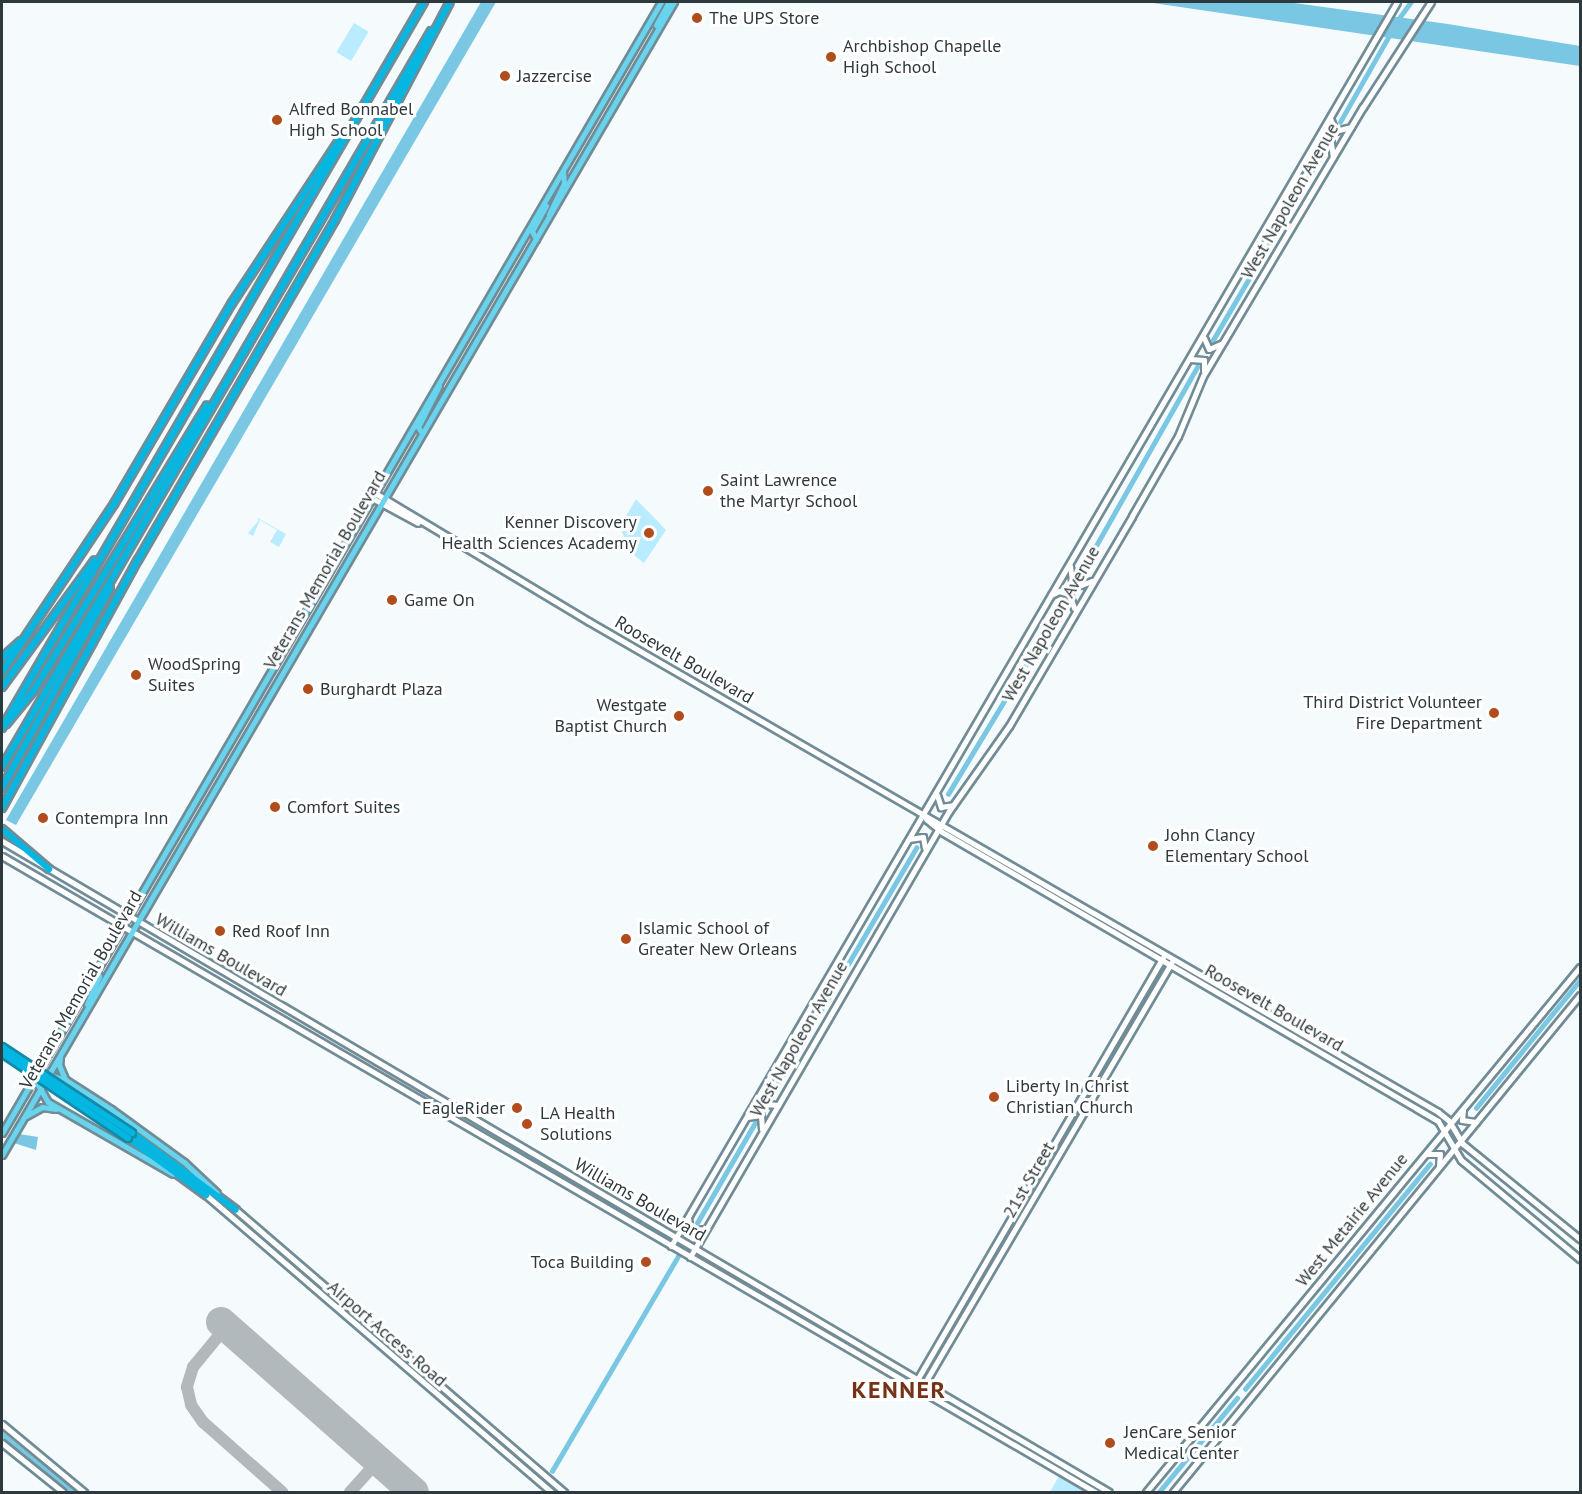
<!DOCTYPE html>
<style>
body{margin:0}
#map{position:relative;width:1582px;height:1494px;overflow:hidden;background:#f5fbfd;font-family:"PT Sans",sans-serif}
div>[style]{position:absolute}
.green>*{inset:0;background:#b9ecff;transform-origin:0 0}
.water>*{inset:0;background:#79c7e3}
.canal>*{height:4.5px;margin:-2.25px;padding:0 2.25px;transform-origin:2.25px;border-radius:2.25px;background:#79c7e3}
.taxiway>*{height:12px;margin:-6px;padding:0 6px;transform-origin:6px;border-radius:6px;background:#b2b9bc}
.runway>*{height:30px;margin:-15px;padding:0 15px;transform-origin:15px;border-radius:15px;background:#b2b9bc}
.roads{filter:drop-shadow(2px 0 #718c96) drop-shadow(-2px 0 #718c96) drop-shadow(0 2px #718c96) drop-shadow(0 -2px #718c96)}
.secondary>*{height:5px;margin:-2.5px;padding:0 2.5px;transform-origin:2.5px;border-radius:2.5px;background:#fff}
.primary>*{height:5px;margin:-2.5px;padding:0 2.5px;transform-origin:2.5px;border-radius:2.5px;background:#68d4ee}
.highway>*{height:6px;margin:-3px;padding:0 3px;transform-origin:3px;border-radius:3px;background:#04b7e2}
.bridges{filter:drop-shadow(2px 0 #138ba8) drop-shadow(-2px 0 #138ba8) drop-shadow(0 2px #138ba8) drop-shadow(0 -2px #138ba8)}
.highway-bridge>*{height:6px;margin:-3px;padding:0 3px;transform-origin:3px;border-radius:3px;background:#04b7e2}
.dots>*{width:16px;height:16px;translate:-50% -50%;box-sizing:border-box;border:3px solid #fff;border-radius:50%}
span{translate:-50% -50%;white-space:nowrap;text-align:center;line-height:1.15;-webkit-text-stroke:6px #fff;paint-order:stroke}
.poi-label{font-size:18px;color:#2e393d}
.left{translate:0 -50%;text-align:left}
.right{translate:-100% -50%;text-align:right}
.street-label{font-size:18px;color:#2e393d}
.district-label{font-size:24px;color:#743317;font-weight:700;letter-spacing:1.5px}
.frame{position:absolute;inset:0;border:3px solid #2e393d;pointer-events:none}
</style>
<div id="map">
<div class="green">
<i style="left:354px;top:23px;width:17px;height:34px;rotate:31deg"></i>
<i style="clip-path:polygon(636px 499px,666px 530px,644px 563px,630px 552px,622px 532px,622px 523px)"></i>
<i style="clip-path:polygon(256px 517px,286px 534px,279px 547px,270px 542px,277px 530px,260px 520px,253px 536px,248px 533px,259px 520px)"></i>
<i style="clip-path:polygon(1059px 1476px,1076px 1486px,1087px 1492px,1050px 1492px)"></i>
</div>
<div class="water">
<i style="clip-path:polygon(481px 2px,496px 2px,16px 825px,6px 820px)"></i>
<i style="clip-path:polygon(1146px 2px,1287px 2px,1448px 24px,1580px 46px,1580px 66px)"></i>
<i style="clip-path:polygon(19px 1134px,38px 1137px,36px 1150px,14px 1143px)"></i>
</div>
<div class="canal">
<i style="left:1397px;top:21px;width:24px;rotate:-54deg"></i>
<i style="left:1340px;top:122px;width:101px;rotate:-60.4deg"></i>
<i style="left:1213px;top:340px;width:220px;rotate:-59.7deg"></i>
<i style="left:1080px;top:574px;width:238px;rotate:-60.5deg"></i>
<i style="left:948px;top:794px;width:224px;rotate:-58.9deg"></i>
<i style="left:770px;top:1097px;width:289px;rotate:-59.6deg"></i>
<i style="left:1476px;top:1108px;width:165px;rotate:-50.9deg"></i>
<i style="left:697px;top:1223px;width:116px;rotate:-59.9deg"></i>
<i style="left:1245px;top:1389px;width:291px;rotate:-50.6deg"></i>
<i style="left:2px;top:1434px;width:92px;rotate:38.9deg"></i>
<i style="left:552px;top:1471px;width:249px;rotate:-59.6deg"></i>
<i style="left:1159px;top:1492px;width:122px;rotate:-50.3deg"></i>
</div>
<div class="taxiway">
<i style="left:226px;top:1327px;width:52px;rotate:129.5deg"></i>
<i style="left:193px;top:1367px;width:21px;rotate:107deg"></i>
<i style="left:187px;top:1387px;width:18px;rotate:77deg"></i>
<i style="left:191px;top:1405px;width:21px;rotate:55deg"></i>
<i style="left:203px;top:1422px;width:106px;rotate:41.5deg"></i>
<i style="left:350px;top:1492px;width:42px;rotate:-47.9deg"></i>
</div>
<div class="runway">
<i style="left:221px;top:1322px;width:257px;rotate:41.4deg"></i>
</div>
<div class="roads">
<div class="secondary">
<i style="left:1330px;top:118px;width:14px;rotate:69deg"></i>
<i style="left:1335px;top:131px;width:16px;rotate:-14deg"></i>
<i style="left:1316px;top:142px;width:15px;rotate:4deg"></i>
<i style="left:1331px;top:143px;width:14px;rotate:82deg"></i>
<i style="left:1204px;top:338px;width:12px;rotate:66deg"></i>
<i style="left:1209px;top:349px;width:13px;rotate:-23deg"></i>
<i style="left:1190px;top:359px;width:14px;rotate:4deg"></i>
<i style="left:1204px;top:360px;width:11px;rotate:90deg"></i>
<i style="left:375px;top:493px;width:249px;rotate:31deg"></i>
<i style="left:588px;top:621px;width:982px;rotate:30.01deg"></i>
<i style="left:1438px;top:1112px;width:14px;rotate:39deg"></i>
<i style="left:1449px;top:1121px;width:27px;rotate:59deg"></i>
<i style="left:1463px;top:1144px;width:151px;rotate:39.1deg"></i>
<i style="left:372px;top:498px;width:52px;rotate:28.5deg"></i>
<i style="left:1070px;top:566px;width:15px;rotate:82deg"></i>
<i style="left:1072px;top:581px;width:10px;rotate:24deg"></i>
<i style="left:1081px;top:585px;width:12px;rotate:-20deg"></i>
<i style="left:1051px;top:595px;width:9px;rotate:-27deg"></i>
<i style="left:1059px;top:591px;width:10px;rotate:17deg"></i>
<i style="left:1069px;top:594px;width:15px;rotate:70deg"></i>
<i style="left:937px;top:795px;width:13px;rotate:72deg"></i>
<i style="left:941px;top:807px;width:12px;rotate:-9deg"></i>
<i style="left:926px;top:819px;width:21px;rotate:39deg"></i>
<i style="left:942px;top:832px;width:574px;rotate:30.23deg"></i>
<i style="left:1438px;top:1121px;width:45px;rotate:59.5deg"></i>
<i style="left:1461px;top:1160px;width:155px;rotate:39.8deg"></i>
<i style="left:909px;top:839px;width:14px;rotate:-8deg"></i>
<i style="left:923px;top:837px;width:11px;rotate:80deg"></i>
<i style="left:2px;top:841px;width:1284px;rotate:30.46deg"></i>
<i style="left:2px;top:856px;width:1265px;rotate:30.19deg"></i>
<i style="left:764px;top:1092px;width:12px;rotate:85deg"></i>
<i style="left:765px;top:1104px;width:13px;rotate:4deg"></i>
<i style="left:1463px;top:1110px;width:10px;rotate:96deg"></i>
<i style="left:1462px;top:1120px;width:14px;rotate:8deg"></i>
<i style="left:747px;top:1117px;width:14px;rotate:-8deg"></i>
<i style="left:761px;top:1115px;width:14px;rotate:86deg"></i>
<i style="left:1427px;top:1154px;width:13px"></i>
<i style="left:1440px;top:1154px;width:12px;rotate:95deg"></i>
<i style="left:206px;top:1195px;width:455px;rotate:40.7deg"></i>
<i style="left:236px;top:1210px;width:433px;rotate:40.7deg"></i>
<i style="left:688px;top:1218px;width:13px;rotate:81deg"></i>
<i style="left:690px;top:1231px;width:15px;rotate:-8deg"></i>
<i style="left:671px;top:1246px;width:1440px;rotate:-59.73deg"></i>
<i style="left:690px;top:1257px;width:516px;rotate:-59.86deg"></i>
<i style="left:949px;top:811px;width:104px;rotate:-54.8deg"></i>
<i style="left:1009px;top:726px;width:243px;rotate:-59.6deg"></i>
<i style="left:1132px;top:516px;width:92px;rotate:-60.1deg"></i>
<i style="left:1178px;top:436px;width:65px;rotate:-67.4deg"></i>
<i style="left:1203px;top:376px;width:313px;rotate:-59.3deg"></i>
<i style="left:1363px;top:107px;width:125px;rotate:-57.1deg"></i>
<i style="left:917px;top:1380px;width:489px;rotate:-59.8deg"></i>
<i style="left:923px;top:1386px;width:492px;rotate:-59.6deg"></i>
<i style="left:2px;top:1424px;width:107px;rotate:39.7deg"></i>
<i style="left:2px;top:1443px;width:78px;rotate:38.8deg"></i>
<i style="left:1146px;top:1492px;width:681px;rotate:-50.42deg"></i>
<i style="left:1173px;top:1492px;width:642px;rotate:-50.69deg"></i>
</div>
<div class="primary">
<i style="left:656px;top:25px;width:26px;rotate:-61deg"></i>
<i style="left:549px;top:214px;width:34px;rotate:-64deg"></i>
<i style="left:564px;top:183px;width:12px;rotate:-95deg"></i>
<i style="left:536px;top:239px;width:9px;rotate:-117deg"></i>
<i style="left:532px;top:231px;width:29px;rotate:-61deg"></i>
<i style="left:422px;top:433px;width:7px;rotate:-124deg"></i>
<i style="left:418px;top:427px;width:46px;rotate:-62.9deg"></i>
<i style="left:87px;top:1004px;width:30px;rotate:-66deg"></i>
<i style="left:99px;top:977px;width:6px;rotate:-108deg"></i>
<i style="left:60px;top:1057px;width:8px;rotate:97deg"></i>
<i style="left:59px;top:1065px;width:15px;rotate:67deg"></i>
<i style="left:46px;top:1074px;width:21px;rotate:17deg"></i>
<i style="left:66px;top:1080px;width:54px;rotate:32.8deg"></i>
<i style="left:111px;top:1109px;width:90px;rotate:36deg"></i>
<i style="left:184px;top:1162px;width:45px;rotate:43.2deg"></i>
<i style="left:34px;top:1078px;width:28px;rotate:60deg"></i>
<i style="left:48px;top:1102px;width:144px;rotate:29.9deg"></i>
<i style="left:26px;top:1116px;width:18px;rotate:-29deg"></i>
<i style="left:42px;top:1107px;width:14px;rotate:8deg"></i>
<i style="left:2px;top:1133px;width:1309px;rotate:-59.77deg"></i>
<i style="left:2px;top:1155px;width:1335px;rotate:-59.77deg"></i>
</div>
<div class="highway">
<i style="left:2px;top:658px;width:25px;rotate:-42deg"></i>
<i style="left:2px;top:672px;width:202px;rotate:-56.3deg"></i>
<i style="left:114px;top:504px;width:233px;rotate:-59.6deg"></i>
<i style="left:232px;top:303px;width:207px;rotate:-56.6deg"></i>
<i style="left:2px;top:687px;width:157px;rotate:-53.8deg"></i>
<i style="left:6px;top:724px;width:44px;rotate:-50.5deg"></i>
<i style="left:34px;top:690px;width:333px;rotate:-58.7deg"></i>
<i style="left:2px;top:728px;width:840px;rotate:-59.83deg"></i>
<i style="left:2px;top:767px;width:852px;rotate:-59.76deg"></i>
<i style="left:2px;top:788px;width:227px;rotate:-61.6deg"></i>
<i style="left:2px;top:808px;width:283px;rotate:-61.3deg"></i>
<i style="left:138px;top:560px;width:393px;rotate:-59.9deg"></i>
<i style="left:335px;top:220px;width:246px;rotate:-62.2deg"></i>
<i style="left:2px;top:829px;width:62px;rotate:40.4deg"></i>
<i style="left:132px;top:1133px;width:129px;rotate:36.5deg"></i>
<i style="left:128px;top:1138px;width:97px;rotate:36.2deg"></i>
</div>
</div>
<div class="bridges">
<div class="highway-bridge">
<i style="left:2px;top:1047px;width:156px;rotate:33.5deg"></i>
<i style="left:2px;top:1053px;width:152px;rotate:34deg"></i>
</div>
</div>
<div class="dots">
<i style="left:697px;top:18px;background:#b14c1c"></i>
<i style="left:831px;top:57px;background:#b14c1c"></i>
<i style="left:505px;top:76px;background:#b14c1c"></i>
<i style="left:277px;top:120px;background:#b14c1c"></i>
<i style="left:708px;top:491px;background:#b14c1c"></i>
<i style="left:649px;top:533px;background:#b14c1c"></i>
<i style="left:392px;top:600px;background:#b14c1c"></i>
<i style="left:136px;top:675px;background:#b14c1c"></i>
<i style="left:308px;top:689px;background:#b14c1c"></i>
<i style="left:1494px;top:713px;background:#b14c1c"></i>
<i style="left:679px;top:716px;background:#b14c1c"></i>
<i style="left:275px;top:807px;background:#b14c1c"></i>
<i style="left:43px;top:818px;background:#b14c1c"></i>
<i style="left:1153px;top:846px;background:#b14c1c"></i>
<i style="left:220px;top:931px;background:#b14c1c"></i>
<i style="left:626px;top:939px;background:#b14c1c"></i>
<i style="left:994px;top:1097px;background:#b14c1c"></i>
<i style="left:517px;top:1108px;background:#b14c1c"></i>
<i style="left:527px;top:1124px;background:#b14c1c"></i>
<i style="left:646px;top:1262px;background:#b14c1c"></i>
<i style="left:1110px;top:1443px;background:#b14c1c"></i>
</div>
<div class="poi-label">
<span class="left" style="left:709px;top:18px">The UPS Store</span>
<span class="left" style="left:843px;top:57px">Archbishop Chapelle<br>High School</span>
<span class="left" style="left:517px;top:76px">Jazzercise</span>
<span class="left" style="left:289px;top:120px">Alfred Bonnabel<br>High School</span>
<span class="left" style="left:720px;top:491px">Saint Lawrence<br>the Martyr School</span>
<span class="right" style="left:637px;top:533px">Kenner Discovery<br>Health Sciences Academy</span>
<span class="left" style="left:404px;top:600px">Game On</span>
<span class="left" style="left:148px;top:675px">WoodSpring<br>Suites</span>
<span class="left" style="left:320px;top:689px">Burghardt Plaza</span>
<span class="right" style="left:1482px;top:713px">Third District Volunteer<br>Fire Department</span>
<span class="right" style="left:667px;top:716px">Westgate<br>Baptist Church</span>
<span class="left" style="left:287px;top:807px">Comfort Suites</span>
<span class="left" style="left:55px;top:818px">Contempra Inn</span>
<span class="left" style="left:1165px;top:846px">John Clancy<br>Elementary School</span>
<span class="left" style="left:638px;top:939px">Islamic School of<br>Greater New Orleans</span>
<span class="left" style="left:232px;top:931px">Red Roof Inn</span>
<span class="left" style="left:1006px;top:1097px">Liberty In Christ<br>Christian Church</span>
<span class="right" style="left:505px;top:1108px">EagleRider</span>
<span class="left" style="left:540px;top:1124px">LA Health<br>Solutions</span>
<span class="right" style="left:634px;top:1262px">Toca Building</span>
<span class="left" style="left:1124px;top:1443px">JenCare Senior<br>Medical Center</span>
</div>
<div class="street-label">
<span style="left:1290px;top:201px;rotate:-60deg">West Napoleon Avenue</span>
<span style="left:325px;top:570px;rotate:-60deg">Veterans Memorial Boulevard</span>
<span style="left:1051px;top:624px;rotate:-60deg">West Napoleon Avenue</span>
<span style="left:684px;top:660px;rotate:30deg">Roosevelt Boulevard</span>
<span style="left:221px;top:955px;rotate:30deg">Williams Boulevard</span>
<span style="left:81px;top:990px;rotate:-60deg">Veterans Memorial Boulevard</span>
<span style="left:1274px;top:1008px;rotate:30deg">Roosevelt Boulevard</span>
<span style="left:799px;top:1039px;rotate:-60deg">West Napoleon Avenue</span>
<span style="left:1029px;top:1180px;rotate:-60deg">21st Street</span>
<span style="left:640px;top:1200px;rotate:30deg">Williams Boulevard</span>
<span style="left:1352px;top:1220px;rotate:-51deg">West Metairie Avenue</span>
<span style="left:387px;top:1334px;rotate:41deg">Airport Access Road</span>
</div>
<div class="district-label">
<span style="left:899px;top:1390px">KENNER</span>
</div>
<div class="frame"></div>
</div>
